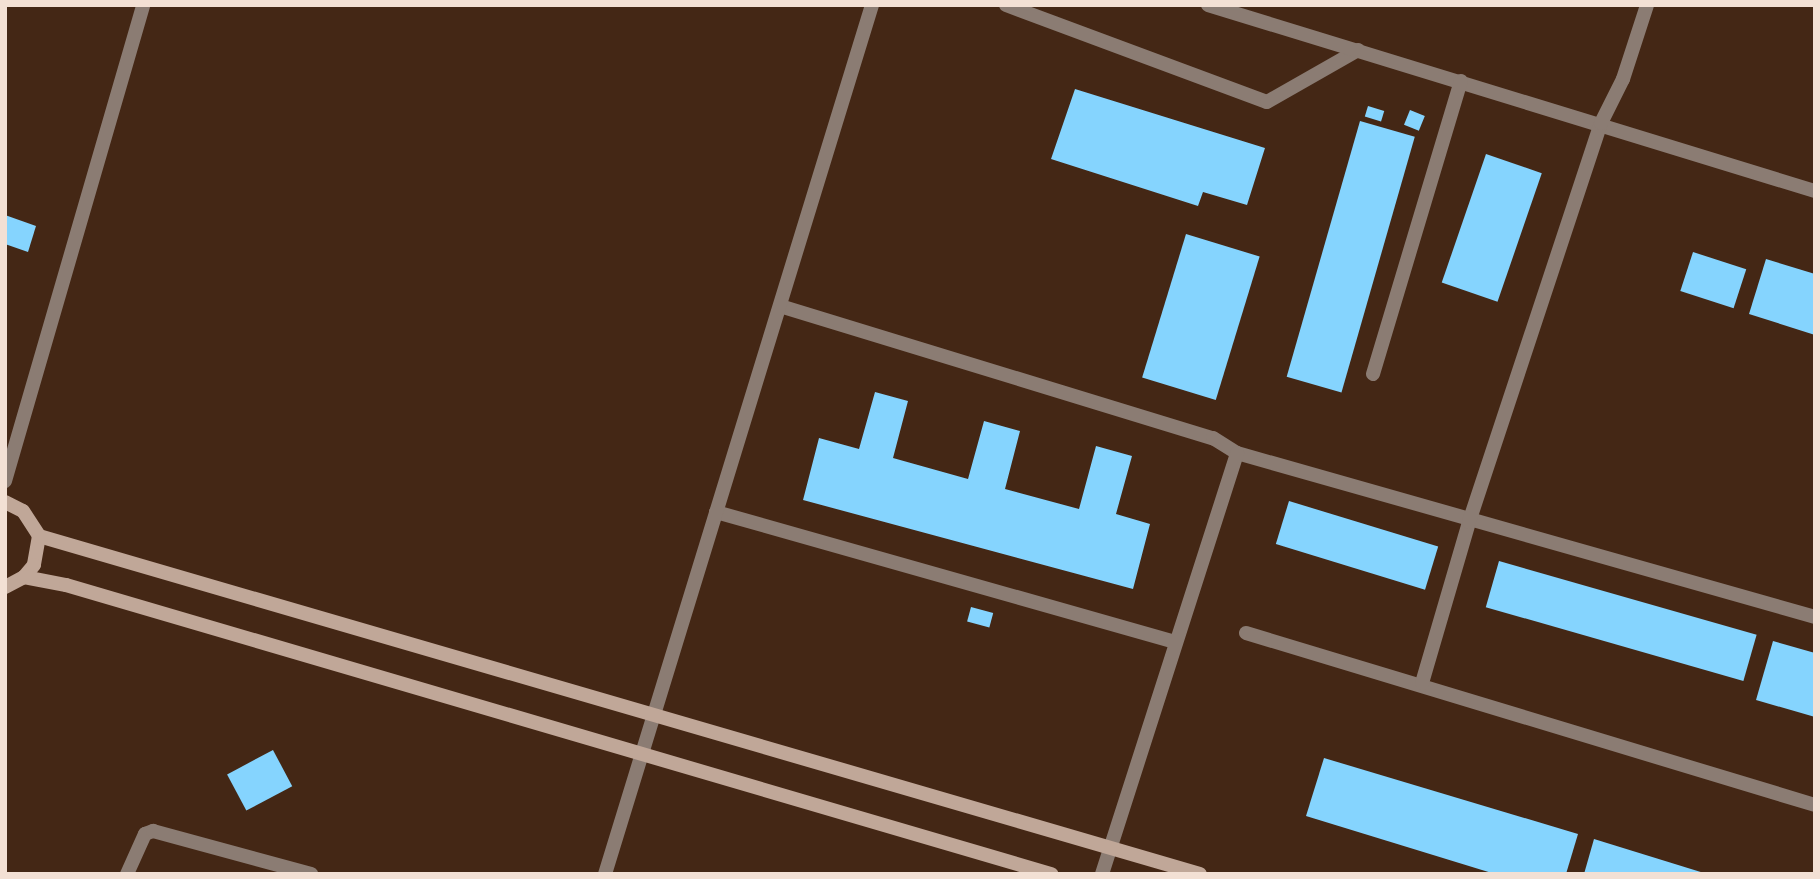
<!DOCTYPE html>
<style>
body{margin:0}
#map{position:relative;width:1820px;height:879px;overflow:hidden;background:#442715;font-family:Helvetica,sans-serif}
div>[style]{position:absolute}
.building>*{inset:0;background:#85d4fe;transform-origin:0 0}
.street>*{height:14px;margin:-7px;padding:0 7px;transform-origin:7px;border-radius:7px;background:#8b7c73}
.secondary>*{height:14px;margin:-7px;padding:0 7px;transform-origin:7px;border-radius:7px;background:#c0a798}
span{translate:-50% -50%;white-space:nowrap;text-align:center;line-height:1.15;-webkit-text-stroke:7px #442715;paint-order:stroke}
.frame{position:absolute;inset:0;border:7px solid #f3e0d4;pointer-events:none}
</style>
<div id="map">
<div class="building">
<i style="clip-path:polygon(1075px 89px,1265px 148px,1247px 205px,1203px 192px,1198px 206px,1051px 159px)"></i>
<i style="left:1368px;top:106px;width:17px;height:11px;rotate:17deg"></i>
<i style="left:1410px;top:110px;width:16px;height:16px;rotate:22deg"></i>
<i style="left:1360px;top:121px;width:57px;height:266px;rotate:16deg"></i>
<i style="left:1486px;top:154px;width:59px;height:136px;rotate:19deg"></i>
<i style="clip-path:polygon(5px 215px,36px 226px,28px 252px,5px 244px)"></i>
<i style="left:1186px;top:234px;width:77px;height:150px;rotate:17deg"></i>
<i style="left:1693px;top:252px;width:56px;height:41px;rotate:18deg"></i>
<i style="clip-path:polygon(1766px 259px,1815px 274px,1815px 335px,1749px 314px)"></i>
<i style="clip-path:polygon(875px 392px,908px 401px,893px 458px,968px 479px,984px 421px,1020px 431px,1005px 489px,1079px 509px,1096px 446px,1132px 456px,1116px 514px,1150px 524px,1133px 589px,803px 500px,819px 438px,859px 449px)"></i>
<i style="left:1289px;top:501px;width:156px;height:45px;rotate:17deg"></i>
<i style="left:1499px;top:561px;width:268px;height:48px;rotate:16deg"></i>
<i style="left:971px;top:607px;width:23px;height:15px;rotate:15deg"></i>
<i style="clip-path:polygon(1773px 641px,1815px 653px,1815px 717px,1756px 700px)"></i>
<i style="left:273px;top:750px;width:41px;height:52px;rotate:62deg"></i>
<i style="clip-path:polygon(1324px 758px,1578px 834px,1566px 874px,1495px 874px,1306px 816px)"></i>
<i style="clip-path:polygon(1594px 839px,1704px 873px,1704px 874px,1584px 874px)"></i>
</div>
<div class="street">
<i style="left:1006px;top:5px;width:278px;rotate:20.4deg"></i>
<i style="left:1267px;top:102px;width:105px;rotate:-29.7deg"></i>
<i style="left:1208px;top:5px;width:635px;rotate:17.04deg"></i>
<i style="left:780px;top:306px;width:453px;rotate:17deg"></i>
<i style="left:1213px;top:438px;width:28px;rotate:32deg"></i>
<i style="left:1237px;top:453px;width:601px;rotate:15.84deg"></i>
<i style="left:1373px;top:374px;width:306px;rotate:-73.3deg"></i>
<i style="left:5px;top:481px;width:496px;rotate:-73.8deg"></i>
<i style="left:716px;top:512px;width:478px;rotate:15.8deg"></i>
<i style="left:1246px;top:633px;width:594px;rotate:16.82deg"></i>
<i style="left:1422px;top:683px;width:168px;rotate:-73.7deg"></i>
<i style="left:1469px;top:522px;width:420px;rotate:-71.7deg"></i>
<i style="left:1601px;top:123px;width:49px;rotate:-63.4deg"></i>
<i style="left:1623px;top:79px;width:78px;rotate:-72deg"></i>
<i style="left:127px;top:874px;width:44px;rotate:-65.8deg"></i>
<i style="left:145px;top:834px;width:9px;rotate:-21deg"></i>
<i style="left:153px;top:831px;width:164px;rotate:15.2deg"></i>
<i style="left:605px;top:874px;width:909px;rotate:-72.92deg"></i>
<i style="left:1102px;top:874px;width:442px;rotate:-72.2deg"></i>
</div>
<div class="secondary">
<i style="left:5px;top:502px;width:20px;rotate:27deg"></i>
<i style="left:23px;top:511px;width:30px;rotate:57deg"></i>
<i style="left:39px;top:536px;width:29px;rotate:100deg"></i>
<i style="left:34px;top:565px;width:16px;rotate:130deg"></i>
<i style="left:24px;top:577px;width:21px;rotate:152deg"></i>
<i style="left:39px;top:536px;width:1209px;rotate:16.23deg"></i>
<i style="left:24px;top:577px;width:43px;rotate:10.8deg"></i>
<i style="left:66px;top:585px;width:1027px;rotate:16.35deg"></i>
</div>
<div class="frame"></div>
</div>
